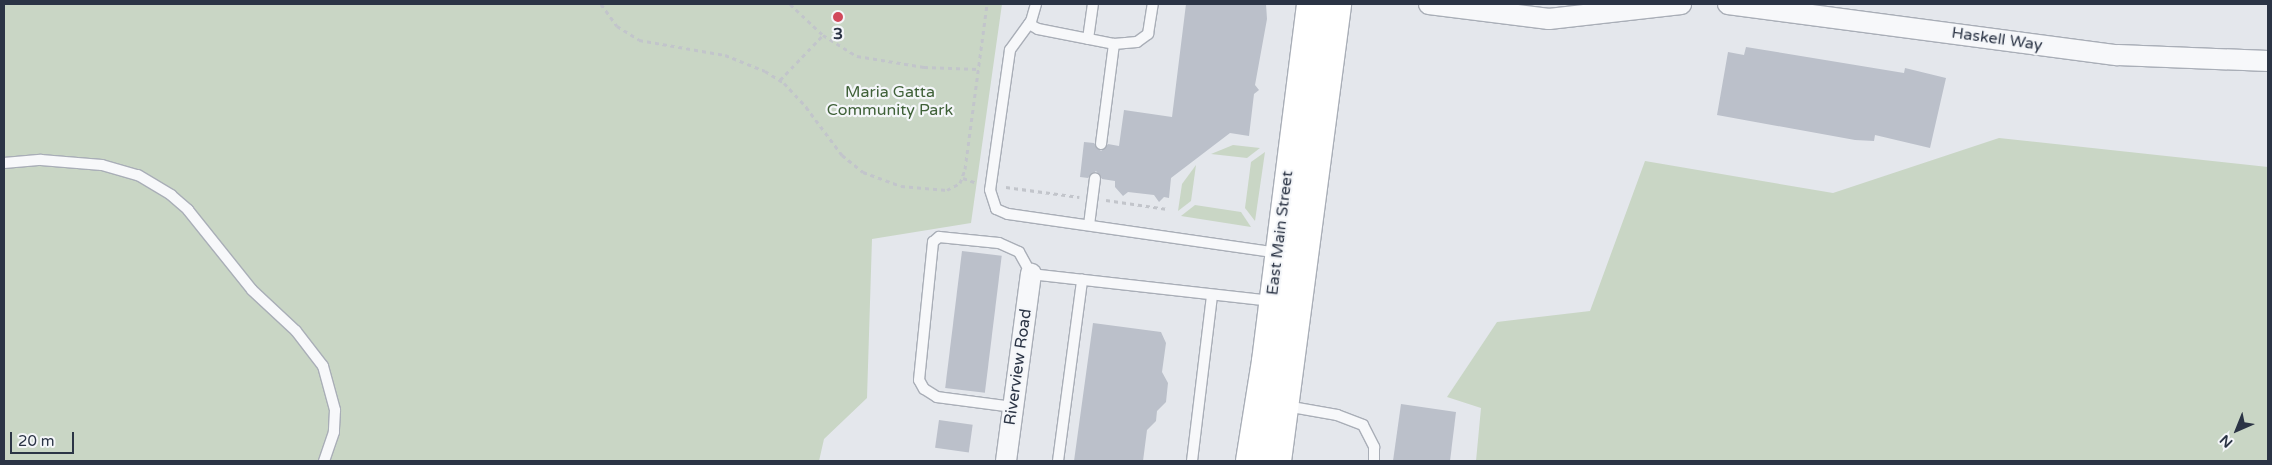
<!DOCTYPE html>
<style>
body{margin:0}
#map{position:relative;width:2272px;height:465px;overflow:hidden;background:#e4e7ec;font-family:"Varela Round",sans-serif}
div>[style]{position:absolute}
.green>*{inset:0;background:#c9d6c5}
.building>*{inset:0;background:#bbc0ca;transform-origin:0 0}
.path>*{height:3px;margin-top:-1.5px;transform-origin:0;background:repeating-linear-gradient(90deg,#c2c5cb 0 4px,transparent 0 8px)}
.roads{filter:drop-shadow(1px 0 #a9aeb7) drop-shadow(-1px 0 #a9aeb7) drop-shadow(0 1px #a9aeb7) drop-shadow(0 -1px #a9aeb7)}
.service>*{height:10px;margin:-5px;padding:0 5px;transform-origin:5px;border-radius:5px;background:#f7f8fa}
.minor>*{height:20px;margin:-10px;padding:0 10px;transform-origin:10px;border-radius:10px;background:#f7f8fa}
.secondary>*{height:28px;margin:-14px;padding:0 14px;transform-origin:14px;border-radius:14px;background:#fff}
.dots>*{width:14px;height:14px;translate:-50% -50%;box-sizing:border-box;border:2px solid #f4f6f9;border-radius:50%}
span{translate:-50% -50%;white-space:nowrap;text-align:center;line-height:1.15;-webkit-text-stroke:4.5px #f4f6f9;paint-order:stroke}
.poi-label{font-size:16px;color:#2b3445;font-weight:700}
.street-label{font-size:16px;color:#2b3445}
.park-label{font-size:16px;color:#3f6138}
.frame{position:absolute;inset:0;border:5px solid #2b3445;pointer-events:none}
.north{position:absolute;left:2212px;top:405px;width:50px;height:50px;-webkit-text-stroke:4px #f4f6f9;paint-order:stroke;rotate:224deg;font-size:14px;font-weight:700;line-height:20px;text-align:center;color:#2b3445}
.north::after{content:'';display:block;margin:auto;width:18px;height:22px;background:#2b3445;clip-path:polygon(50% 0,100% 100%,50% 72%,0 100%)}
.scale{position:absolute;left:10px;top:432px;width:64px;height:22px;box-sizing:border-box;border:2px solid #2b3445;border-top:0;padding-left:6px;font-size:15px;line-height:18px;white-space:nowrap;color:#2b3445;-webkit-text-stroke:4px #f4f6f9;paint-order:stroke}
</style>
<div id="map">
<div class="green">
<i style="clip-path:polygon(4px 4px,1002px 4px,971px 223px,872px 239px,867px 398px,824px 439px,819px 461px,4px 461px)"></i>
<i style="clip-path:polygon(1999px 138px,2268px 167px,2268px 461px,1476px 461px,1481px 408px,1447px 397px,1497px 322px,1590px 311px,1645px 161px,1833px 193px)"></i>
<i style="clip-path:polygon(1233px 145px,1260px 148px,1247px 158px,1211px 154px)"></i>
<i style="clip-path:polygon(1265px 152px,1255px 221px,1245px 208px,1251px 162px)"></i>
<i style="clip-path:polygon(1196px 165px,1191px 201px,1178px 211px,1182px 184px)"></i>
<i style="clip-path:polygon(1195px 205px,1241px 212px,1251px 227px,1181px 216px)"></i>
</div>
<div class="building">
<i style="clip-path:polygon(1186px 4px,1266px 4px,1267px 19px,1255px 85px,1259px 90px,1254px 94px,1249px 136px,1230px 133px,1171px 178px,1169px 198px,1164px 197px,1159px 202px,1154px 195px,1128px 192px,1123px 196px,1115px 187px,1115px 181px,1102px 179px,1096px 171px,1088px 178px,1080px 177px,1084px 142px,1094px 143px,1101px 151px,1108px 144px,1119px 146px,1124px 110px,1172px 117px)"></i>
<i style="clip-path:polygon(1746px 47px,1904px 73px,1905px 68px,1946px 78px,1930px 148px,1875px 135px,1874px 141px,1855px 140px,1717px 115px,1728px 52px,1744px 55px)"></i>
<i style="left:962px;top:251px;width:40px;height:138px;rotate:7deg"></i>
<i style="clip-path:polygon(1093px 323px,1161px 332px,1166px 343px,1162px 372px,1168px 383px,1166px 402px,1157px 411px,1156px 421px,1147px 430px,1143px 461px,1074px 461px)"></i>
<i style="clip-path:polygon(1401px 404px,1456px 412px,1450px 461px,1393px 461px)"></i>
<i style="left:939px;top:420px;width:34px;height:28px;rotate:8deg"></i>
</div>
<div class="path">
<i style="left:601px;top:4px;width:27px;rotate:54deg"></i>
<i style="left:617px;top:26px;width:26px;rotate:32deg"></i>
<i style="left:639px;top:40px;width:87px;rotate:9.9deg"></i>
<i style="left:725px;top:55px;width:43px;rotate:21.8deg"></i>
<i style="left:765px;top:71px;width:22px;rotate:32deg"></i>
<i style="left:784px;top:83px;width:33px;rotate:47deg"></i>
<i style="left:806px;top:107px;width:60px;rotate:53.1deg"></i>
<i style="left:842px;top:155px;width:27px;rotate:39deg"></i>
<i style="left:863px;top:172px;width:40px;rotate:20.2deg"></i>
<i style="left:901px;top:186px;width:46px;rotate:5deg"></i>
<i style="left:947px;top:190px;width:15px;rotate:-28deg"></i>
<i style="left:960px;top:183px;width:15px;rotate:-70deg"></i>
<i style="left:965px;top:169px;width:166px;rotate:-82.4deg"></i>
<i style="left:790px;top:4px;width:45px;rotate:43.2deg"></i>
<i style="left:823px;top:35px;width:40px;rotate:32deg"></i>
<i style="left:857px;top:56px;width:68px;rotate:9.3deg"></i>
<i style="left:924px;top:67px;width:54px;rotate:2.1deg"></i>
<i style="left:780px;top:80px;width:62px;rotate:-46.3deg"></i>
<i style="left:963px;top:178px;width:15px;rotate:20deg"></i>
<i style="left:1006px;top:187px;width:74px;rotate:7.8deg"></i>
<i style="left:1106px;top:200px;width:62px;rotate:8.4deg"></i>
</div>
<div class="roads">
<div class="service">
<i style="left:1036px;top:4px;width:18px;rotate:106deg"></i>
<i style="left:1031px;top:21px;width:36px;rotate:126deg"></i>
<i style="left:1010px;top:50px;width:141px;rotate:98.1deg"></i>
<i style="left:990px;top:190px;width:20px;rotate:72deg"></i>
<i style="left:996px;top:209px;width:13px;rotate:23deg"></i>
<i style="left:1008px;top:214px;width:273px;rotate:8.2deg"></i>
<i style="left:1029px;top:24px;width:10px;rotate:29deg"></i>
<i style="left:1038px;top:29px;width:77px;rotate:11.2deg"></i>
<i style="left:1114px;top:44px;width:23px;rotate:-5deg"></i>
<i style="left:1137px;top:42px;width:14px;rotate:-36deg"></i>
<i style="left:1148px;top:34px;width:30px;rotate:-81deg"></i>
<i style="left:1088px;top:39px;width:35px;rotate:-82deg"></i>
<i style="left:1101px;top:144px;width:101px;rotate:-82.6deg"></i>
<i style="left:4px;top:163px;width:37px;rotate:-5deg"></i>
<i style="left:41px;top:160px;width:61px;rotate:4.7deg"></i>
<i style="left:102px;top:165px;width:37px;rotate:16deg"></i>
<i style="left:138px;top:175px;width:39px;rotate:31deg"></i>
<i style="left:171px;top:195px;width:23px;rotate:41deg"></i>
<i style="left:188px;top:210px;width:102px;rotate:51.3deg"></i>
<i style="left:252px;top:290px;width:60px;rotate:43deg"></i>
<i style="left:296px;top:331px;width:44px;rotate:52.4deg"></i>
<i style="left:323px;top:366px;width:46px;rotate:74.7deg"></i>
<i style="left:335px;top:410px;width:22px;rotate:93deg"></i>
<i style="left:334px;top:432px;width:31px;rotate:109deg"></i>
<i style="left:1089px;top:225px;width:47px;rotate:-82.7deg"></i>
<i style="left:1286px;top:406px;width:52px;rotate:10deg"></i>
<i style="left:1337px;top:415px;width:28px;rotate:21deg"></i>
<i style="left:1363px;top:425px;width:25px;rotate:63deg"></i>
<i style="left:1374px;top:447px;width:14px;rotate:90deg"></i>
<i style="left:1013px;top:407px;width:77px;rotate:-172.5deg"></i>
<i style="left:937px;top:397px;width:15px;rotate:-148deg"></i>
<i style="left:924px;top:389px;width:10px;rotate:-119deg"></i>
<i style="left:919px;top:380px;width:139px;rotate:-84.2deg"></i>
<i style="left:933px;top:242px;width:8px;rotate:-40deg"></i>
<i style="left:939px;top:237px;width:60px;rotate:5.7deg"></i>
<i style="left:999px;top:243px;width:22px;rotate:24deg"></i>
<i style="left:1019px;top:252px;width:25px;rotate:61deg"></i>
<i style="left:1031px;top:274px;width:244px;rotate:6.4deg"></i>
<i style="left:1058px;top:461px;width:183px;rotate:-82.4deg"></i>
<i style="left:1192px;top:461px;width:166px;rotate:-83.1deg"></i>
</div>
<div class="minor">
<i style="left:1429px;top:4px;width:121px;rotate:7.1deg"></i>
<i style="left:1549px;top:19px;width:133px;rotate:-6.5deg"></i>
<i style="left:1728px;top:4px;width:393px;rotate:7.5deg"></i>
<i style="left:2118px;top:55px;width:150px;rotate:2.3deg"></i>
<i style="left:1006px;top:461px;width:189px;rotate:-82.4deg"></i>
</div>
<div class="secondary">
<i style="left:1250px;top:461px;width:101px;rotate:-80.9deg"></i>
<i style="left:1266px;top:361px;width:360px;rotate:-82.8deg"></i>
<i style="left:1277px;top:461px;width:461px;rotate:-82.5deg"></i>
</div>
</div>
<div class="dots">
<i style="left:838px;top:17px;background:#d1495b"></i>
</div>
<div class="poi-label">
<span style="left:838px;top:34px">3</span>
</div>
<div class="street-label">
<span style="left:1997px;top:39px;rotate:8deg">Haskell Way</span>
<span style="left:1280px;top:233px;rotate:-83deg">East Main Street</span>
<span style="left:1018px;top:367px;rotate:-82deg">Riverview Road</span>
</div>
<div class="park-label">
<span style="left:890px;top:101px">Maria Gatta<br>Community Park</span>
</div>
<div class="frame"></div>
<div class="north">N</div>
<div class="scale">20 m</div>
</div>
